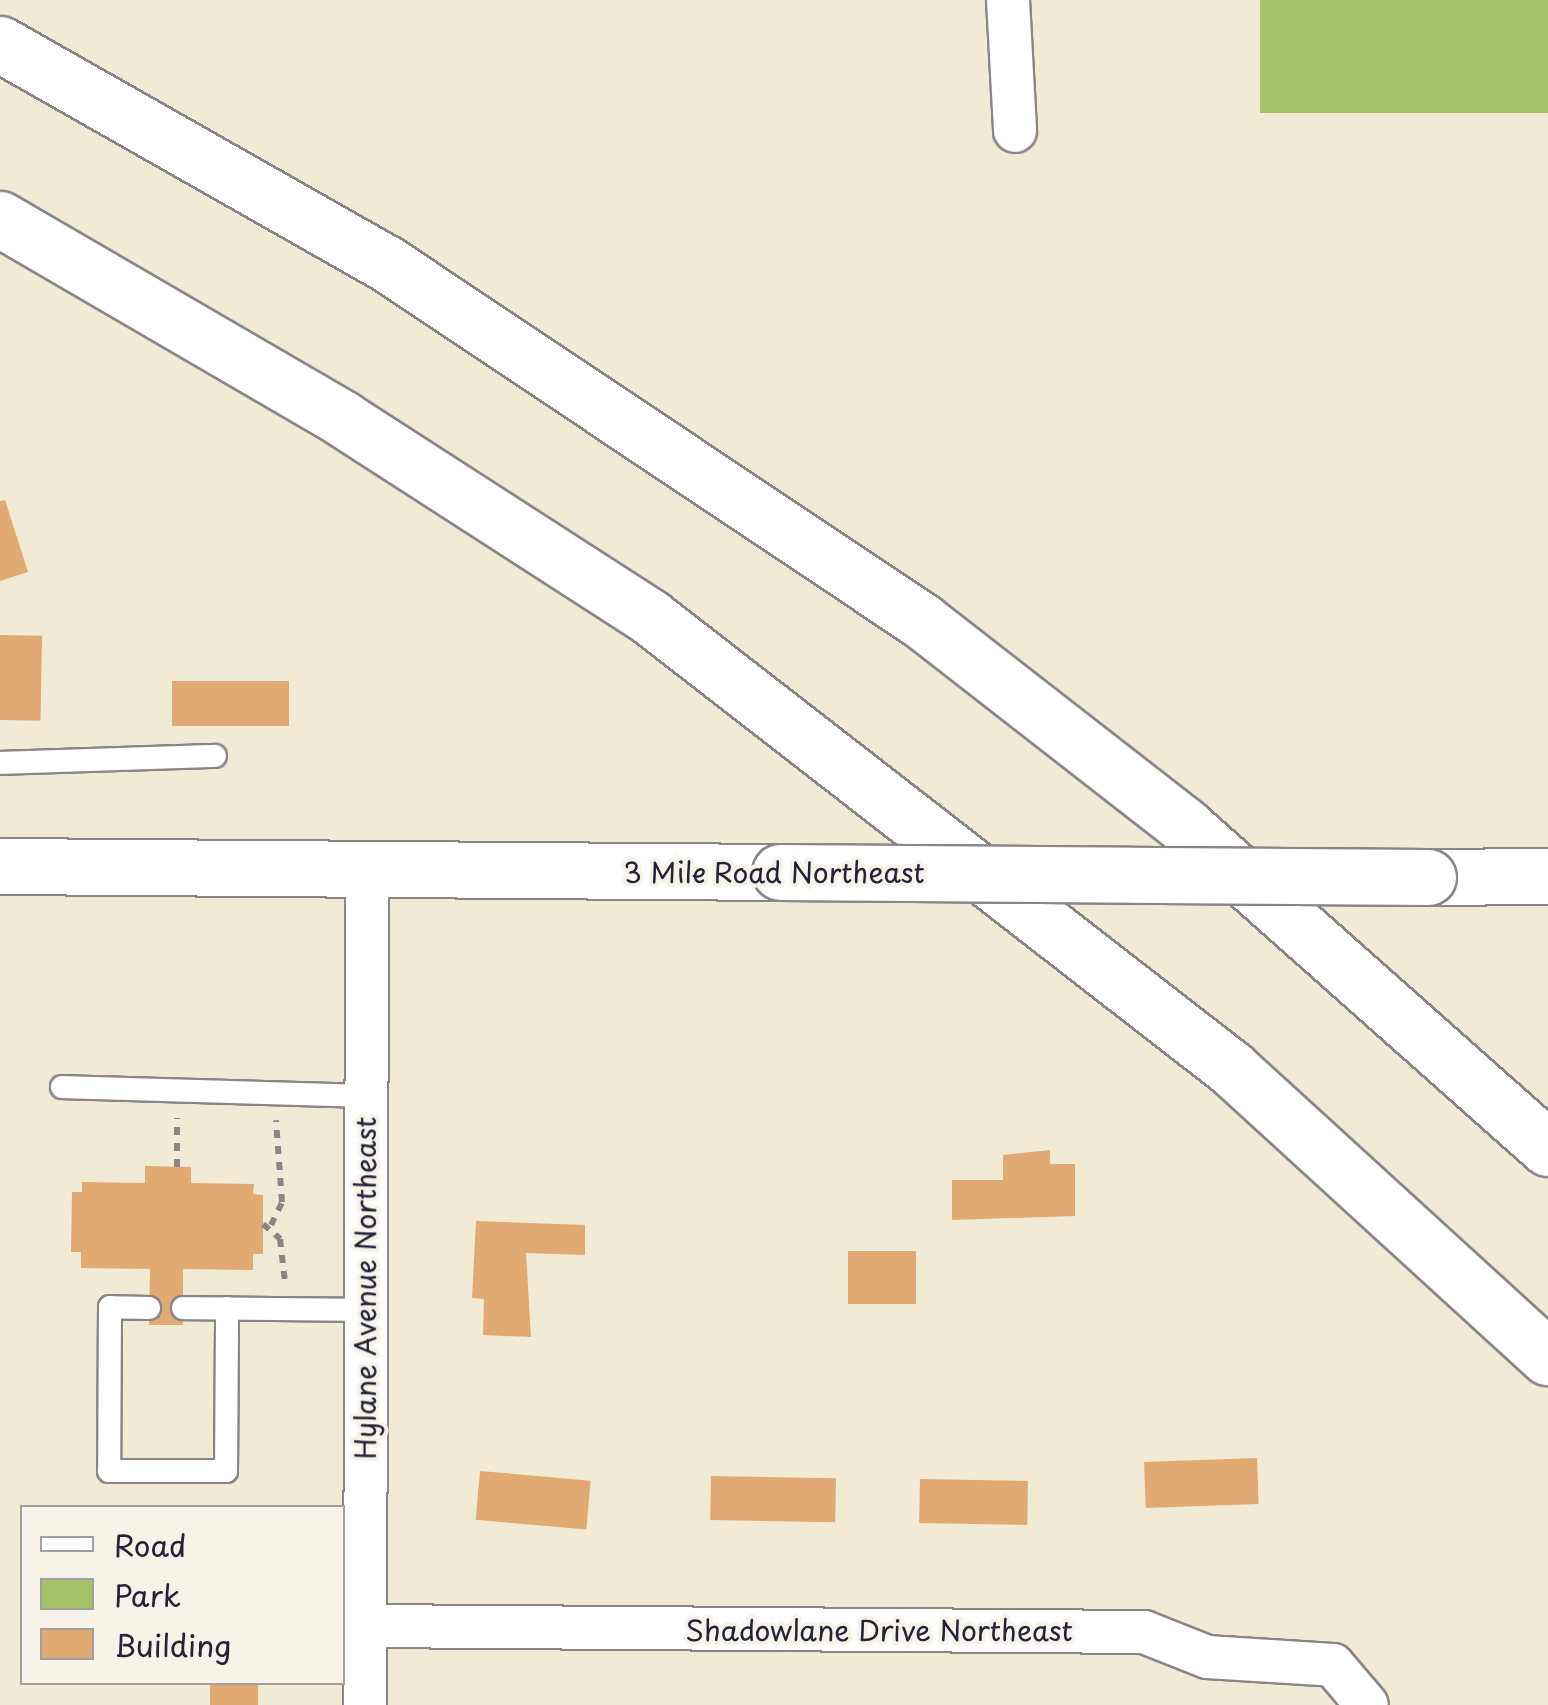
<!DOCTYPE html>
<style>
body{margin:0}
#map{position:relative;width:1548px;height:1705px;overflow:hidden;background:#f1ead5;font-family:"Playpen Sans",sans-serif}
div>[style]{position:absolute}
.green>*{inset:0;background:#a6c269;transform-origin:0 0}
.building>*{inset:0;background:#e0aa72;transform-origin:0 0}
.path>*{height:6px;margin-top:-3px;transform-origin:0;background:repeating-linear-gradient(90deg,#8a8688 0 8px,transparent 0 16px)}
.roads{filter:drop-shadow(2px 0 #8a8688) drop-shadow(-2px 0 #8a8688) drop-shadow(0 2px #8a8688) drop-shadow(0 -2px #8a8688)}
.service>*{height:22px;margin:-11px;padding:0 11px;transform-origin:11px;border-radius:11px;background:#fff}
.minor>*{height:42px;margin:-21px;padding:0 21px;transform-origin:21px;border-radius:21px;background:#fff}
.secondary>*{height:55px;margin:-27.5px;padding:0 27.5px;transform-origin:27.5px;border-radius:27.5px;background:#fff}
.motorway>*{height:55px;margin:-27.5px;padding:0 27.5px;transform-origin:27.5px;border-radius:27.5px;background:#fff}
.bridges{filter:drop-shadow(2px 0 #8a8688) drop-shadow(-2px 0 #8a8688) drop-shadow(0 2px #8a8688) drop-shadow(0 -2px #8a8688)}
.secondary-bridge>*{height:55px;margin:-27.5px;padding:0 27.5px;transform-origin:27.5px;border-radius:27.5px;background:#fff}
span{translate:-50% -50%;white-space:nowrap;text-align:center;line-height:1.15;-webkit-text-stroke:8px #f7f3e8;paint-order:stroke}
.street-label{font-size:28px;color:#22223b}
.legend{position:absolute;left:20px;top:1505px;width:325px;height:180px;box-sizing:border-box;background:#f7f3e8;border:2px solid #a29fa3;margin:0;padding:12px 18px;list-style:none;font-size:30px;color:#22223b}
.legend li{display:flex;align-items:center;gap:20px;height:50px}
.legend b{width:50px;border:2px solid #a29fa3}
</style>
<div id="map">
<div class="green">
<i style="left:1260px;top:0;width:288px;height:113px"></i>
</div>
<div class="building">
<i style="clip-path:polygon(5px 500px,28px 572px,0 581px,0 501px)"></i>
<i style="left:0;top:635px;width:42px;height:85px;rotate:1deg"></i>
<i style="left:172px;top:681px;width:117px;height:45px"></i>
<i style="clip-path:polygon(1050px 1150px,1050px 1164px,1075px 1164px,1075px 1216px,952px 1220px,952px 1180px,1003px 1180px,1003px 1155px)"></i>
<i style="clip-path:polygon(145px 1166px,191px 1167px,191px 1183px,254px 1184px,253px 1194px,263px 1195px,263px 1254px,253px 1254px,253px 1270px,183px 1269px,183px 1325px,149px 1325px,150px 1269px,81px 1268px,81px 1252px,71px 1252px,72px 1192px,82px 1192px,82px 1182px,145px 1183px)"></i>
<i style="clip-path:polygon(476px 1221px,585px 1225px,585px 1255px,526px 1253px,531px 1337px,483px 1335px,484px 1299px,472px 1298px)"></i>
<i style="left:848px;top:1251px;width:68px;height:53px"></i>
<i style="left:1257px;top:1458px;width:46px;height:113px;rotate:88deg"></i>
<i style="left:480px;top:1471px;width:111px;height:49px;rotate:5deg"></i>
<i style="left:711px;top:1476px;width:125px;height:44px;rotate:1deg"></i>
<i style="left:920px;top:1479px;width:108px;height:44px;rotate:1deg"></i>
<i style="left:210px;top:1682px;width:48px;height:23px"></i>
</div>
<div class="path">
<i style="left:177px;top:1167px;width:49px;rotate:-90deg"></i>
<i style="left:263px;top:1224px;width:23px;rotate:41deg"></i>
<i style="left:280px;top:1239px;width:43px;rotate:83.4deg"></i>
<i style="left:271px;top:1225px;width:25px;rotate:-64deg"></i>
<i style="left:282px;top:1202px;width:82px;rotate:-94.2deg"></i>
</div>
<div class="roads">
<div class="service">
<i style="left:0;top:763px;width:215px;rotate:-1.9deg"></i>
<i style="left:62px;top:1087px;width:303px;rotate:1.7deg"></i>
<i style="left:149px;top:1308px;width:39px;rotate:-179deg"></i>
<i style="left:110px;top:1307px;width:164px;rotate:90.3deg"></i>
<i style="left:109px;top:1471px;width:117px"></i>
<i style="left:226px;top:1471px;width:163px;rotate:-89.6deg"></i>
<i style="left:183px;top:1308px;width:182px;rotate:0.6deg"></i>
</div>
<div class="minor">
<i style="left:1008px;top:0;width:131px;rotate:86.9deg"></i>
<i style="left:365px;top:1626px;width:779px;rotate:0.44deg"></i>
<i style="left:1144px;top:1632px;width:68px;rotate:21.6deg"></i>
<i style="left:1207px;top:1657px;width:126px;rotate:3.6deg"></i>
<i style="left:1333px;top:1665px;width:52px;rotate:49.6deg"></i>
<i style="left:365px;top:1705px;width:835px;rotate:-89.86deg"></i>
</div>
<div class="secondary">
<i style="left:0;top:866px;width:780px;rotate:0.44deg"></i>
<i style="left:1428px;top:877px;width:120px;rotate:-0.5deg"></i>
</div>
<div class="motorway">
<i style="left:0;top:44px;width:444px;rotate:29.6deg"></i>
<i style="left:386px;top:263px;width:645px;rotate:33.74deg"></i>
<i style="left:922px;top:621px;width:333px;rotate:37.9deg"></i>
<i style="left:1185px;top:826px;width:485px;rotate:41.6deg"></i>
<i style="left:0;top:219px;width:397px;rotate:30.2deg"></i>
<i style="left:343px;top:419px;width:365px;rotate:32.8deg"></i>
<i style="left:650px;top:617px;width:736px;rotate:37.82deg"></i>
<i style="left:1231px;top:1068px;width:429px;rotate:42.4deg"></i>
</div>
</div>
<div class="bridges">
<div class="secondary-bridge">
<i style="left:780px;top:872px;width:648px;rotate:0.44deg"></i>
</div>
</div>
<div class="street-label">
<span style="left:774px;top:872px">3 Mile Road Northeast</span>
<span style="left:365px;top:1288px;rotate:-90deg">Hylane Avenue Northeast</span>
<span style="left:879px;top:1630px">Shadowlane Drive Northeast</span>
</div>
<ul class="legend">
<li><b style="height:12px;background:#fff"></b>Road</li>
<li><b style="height:28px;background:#a6c269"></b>Park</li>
<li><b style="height:28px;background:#e0aa72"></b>Building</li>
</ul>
</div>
